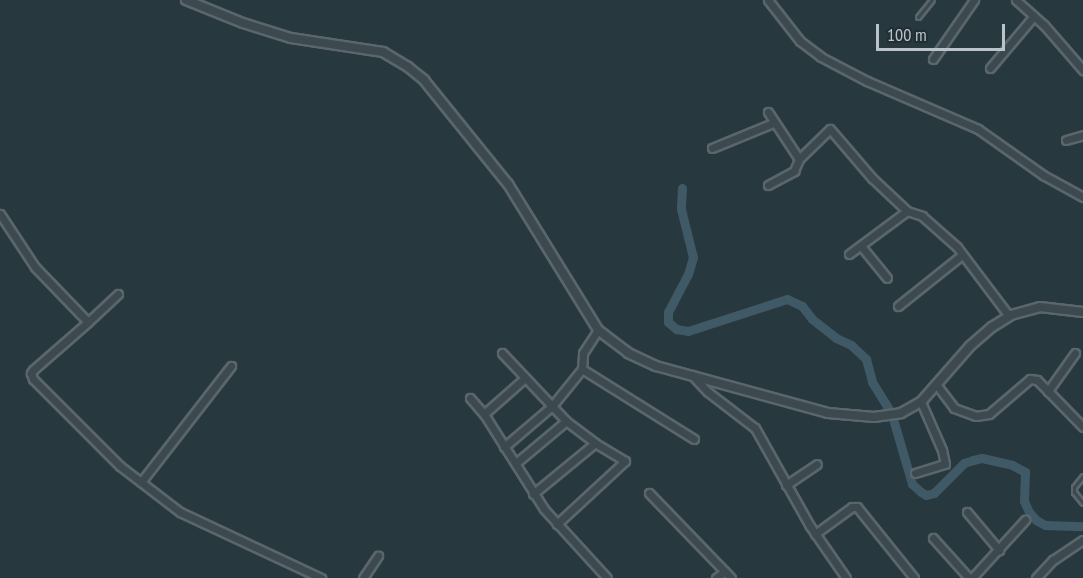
<!DOCTYPE html>
<style>
body{margin:0}
#map{position:relative;width:1083px;height:578px;overflow:hidden;background:#28383f;font-family:"PT Sans Narrow",sans-serif}
div>[style]{position:absolute}
.canal>*{height:9px;margin:-4.5px;padding:0 4.5px;transform-origin:4.5px;border-radius:4.5px;background:#405966}
.roads{filter:drop-shadow(2px 0 #5a666c) drop-shadow(-2px 0 #5a666c) drop-shadow(0 2px #5a666c) drop-shadow(0 -2px #5a666c)}
.service>*{height:3px;margin:-1.5px;padding:0 1.5px;transform-origin:1.5px;border-radius:1.5px;background:#3c494f}
.minor>*{height:7px;margin:-3.5px;padding:0 3.5px;transform-origin:3.5px;border-radius:3.5px;background:#3c494f}
.tertiary>*{height:8px;margin:-4px;padding:0 4px;transform-origin:4px;border-radius:4px;background:#3c494f}
span{translate:-50% -50%;white-space:nowrap;text-align:center;line-height:1.15;-webkit-text-stroke:6px #212e34;paint-order:stroke}
.scale{position:absolute;left:876px;top:24px;width:129px;height:27px;box-sizing:border-box;border:3px solid #b9c3c9;border-top:0;padding-left:8px;font-size:18px;line-height:21px;white-space:nowrap;color:#b9c3c9;-webkit-text-stroke:4px #212e34;paint-order:stroke}
</style>
<div id="map">
<div class="canal">
<i style="left:682px;top:188px;width:21px;rotate:93deg"></i>
<i style="left:681px;top:209px;width:49px;rotate:76deg"></i>
<i style="left:693px;top:257px;width:18px;rotate:106deg"></i>
<i style="left:688px;top:274px;width:43px;rotate:117.8deg"></i>
<i style="left:668px;top:312px;width:10px;rotate:90deg"></i>
<i style="left:668px;top:322px;width:11px;rotate:41deg"></i>
<i style="left:676px;top:329px;width:12px;rotate:9deg"></i>
<i style="left:688px;top:331px;width:104px;rotate:-17.9deg"></i>
<i style="left:787px;top:299px;width:17px;rotate:25deg"></i>
<i style="left:802px;top:306px;width:16px;rotate:52deg"></i>
<i style="left:812px;top:319px;width:31px;rotate:38deg"></i>
<i style="left:836px;top:338px;width:17px;rotate:25deg"></i>
<i style="left:851px;top:345px;width:21px;rotate:43deg"></i>
<i style="left:866px;top:359px;width:24px;rotate:75deg"></i>
<i style="left:872px;top:382px;width:36px;rotate:58deg"></i>
<i style="left:891px;top:412px;width:75px;rotate:73.7deg"></i>
<i style="left:912px;top:484px;width:12px;rotate:42deg"></i>
<i style="left:921px;top:492px;width:6px;rotate:31deg"></i>
<i style="left:926px;top:495px;width:8px;rotate:-14deg"></i>
<i style="left:934px;top:493px;width:42px;rotate:-45deg"></i>
<i style="left:964px;top:463px;width:9px;rotate:-18deg"></i>
<i style="left:973px;top:460px;width:9px;rotate:-13deg"></i>
<i style="left:982px;top:458px;width:31px;rotate:13deg"></i>
<i style="left:1012px;top:465px;width:15px;rotate:28deg"></i>
<i style="left:1025px;top:472px;width:29px;rotate:92deg"></i>
<i style="left:1024px;top:501px;width:12px;rotate:66deg"></i>
<i style="left:1029px;top:512px;width:11px;rotate:49deg"></i>
<i style="left:1036px;top:520px;width:10px;rotate:29deg"></i>
<i style="left:1045px;top:525px;width:38px;rotate:2deg"></i>
</div>
<div class="roads">
<div class="service">
<i style="left:918px;top:17px;width:22px;rotate:-51deg"></i>
<i style="left:1083px;top:476px;width:14px;rotate:129deg"></i>
<i style="left:1074px;top:487px;width:5px;rotate:90deg"></i>
<i style="left:1074px;top:492px;width:14px;rotate:51deg"></i>
</div>
<div class="minor">
<i style="left:768px;top:0;width:52px;rotate:52deg"></i>
<i style="left:800px;top:41px;width:26px;rotate:37deg"></i>
<i style="left:821px;top:57px;width:52px;rotate:27.6deg"></i>
<i style="left:867px;top:81px;width:121px;rotate:23.4deg"></i>
<i style="left:978px;top:129px;width:80px;rotate:35.3deg"></i>
<i style="left:1043px;top:175px;width:46px;rotate:28.8deg"></i>
<i style="left:1016px;top:0;width:38px;rotate:42deg"></i>
<i style="left:1044px;top:25px;width:60px;rotate:49.1deg"></i>
<i style="left:933px;top:59px;width:72px;rotate:-55.2deg"></i>
<i style="left:990px;top:68px;width:68px;rotate:-49.8deg"></i>
<i style="left:768px;top:112px;width:56px;rotate:56.6deg"></i>
<i style="left:1066px;top:140px;width:18px;rotate:-16deg"></i>
<i style="left:712px;top:148px;width:66px;rotate:-22.3deg"></i>
<i style="left:768px;top:185px;width:30px;rotate:-28deg"></i>
<i style="left:794px;top:171px;width:13px;rotate:-67deg"></i>
<i style="left:799px;top:159px;width:43px;rotate:-44.1deg"></i>
<i style="left:830px;top:129px;width:65px;rotate:49.4deg"></i>
<i style="left:872px;top:178px;width:48px;rotate:43.3deg"></i>
<i style="left:0;top:214px;width:64px;rotate:56.6deg"></i>
<i style="left:35px;top:267px;width:76px;rotate:46.1deg"></i>
<i style="left:88px;top:322px;width:73px;rotate:138.9deg"></i>
<i style="left:33px;top:370px;width:4px;rotate:124deg"></i>
<i style="left:31px;top:373px;width:6px;rotate:72deg"></i>
<i style="left:33px;top:379px;width:123px;rotate:45deg"></i>
<i style="left:120px;top:466px;width:76px;rotate:37.5deg"></i>
<i style="left:180px;top:512px;width:156px;rotate:25.1deg"></i>
<i style="left:861px;top:246px;width:41px;rotate:50.9deg"></i>
<i style="left:849px;top:254px;width:72px;rotate:-36.6deg"></i>
<i style="left:907px;top:211px;width:16px;rotate:18deg"></i>
<i style="left:922px;top:216px;width:47px;rotate:41.5deg"></i>
<i style="left:957px;top:247px;width:86px;rotate:53deg"></i>
<i style="left:898px;top:306px;width:82px;rotate:-38.6deg"></i>
<i style="left:88px;top:322px;width:41px;rotate:-43deg"></i>
<i style="left:502px;top:353px;width:93px;rotate:46.7deg"></i>
<i style="left:566px;top:421px;width:36px;rotate:37deg"></i>
<i style="left:595px;top:443px;width:35px;rotate:31deg"></i>
<i style="left:625px;top:461px;width:93px;rotate:137.2deg"></i>
<i style="left:1075px;top:353px;width:47px;rotate:125.4deg"></i>
<i style="left:1048px;top:391px;width:50px;rotate:45.8deg"></i>
<i style="left:582px;top:369px;width:132px;rotate:32deg"></i>
<i style="left:692px;top:375px;width:23px;rotate:47deg"></i>
<i style="left:708px;top:392px;width:59px;rotate:37.5deg"></i>
<i style="left:755px;top:428px;width:112px;rotate:60.7deg"></i>
<i style="left:810px;top:526px;width:63px;rotate:55.3deg"></i>
<i style="left:936px;top:384px;width:30px;rotate:53deg"></i>
<i style="left:954px;top:408px;width:23px;rotate:20deg"></i>
<i style="left:976px;top:416px;width:13px;rotate:-9deg"></i>
<i style="left:989px;top:414px;width:54px;rotate:-40.5deg"></i>
<i style="left:1030px;top:379px;width:7px;rotate:8deg"></i>
<i style="left:1037px;top:380px;width:16px;rotate:45deg"></i>
<i style="left:470px;top:398px;width:21px;rotate:49deg"></i>
<i style="left:484px;top:414px;width:112px;rotate:57.7deg"></i>
<i style="left:544px;top:509px;width:93px;rotate:47.6deg"></i>
<i style="left:484px;top:414px;width:55px;rotate:-41.3deg"></i>
<i style="left:504px;top:447px;width:63px;rotate:-40.5deg"></i>
<i style="left:552px;top:406px;width:48px;rotate:-51deg"></i>
<i style="left:582px;top:369px;width:16px;rotate:-86deg"></i>
<i style="left:583px;top:353px;width:27px;rotate:-57deg"></i>
<i style="left:516px;top:463px;width:65px;rotate:-40deg"></i>
<i style="left:915px;top:473px;width:31px;rotate:-17deg"></i>
<i style="left:945px;top:464px;width:14px;rotate:-102deg"></i>
<i style="left:942px;top:450px;width:52px;rotate:-113.6deg"></i>
<i style="left:141px;top:482px;width:147px;rotate:-52.2deg"></i>
<i style="left:786px;top:485px;width:37px;rotate:-34deg"></i>
<i style="left:649px;top:493px;width:118px;rotate:46deg"></i>
<i style="left:533px;top:494px;width:80px;rotate:-39.4deg"></i>
<i style="left:967px;top:512px;width:50px;rotate:49.9deg"></i>
<i style="left:815px;top:534px;width:46px;rotate:-36.1deg"></i>
<i style="left:852px;top:507px;width:5px"></i>
<i style="left:857px;top:507px;width:91px;rotate:51.2deg"></i>
<i style="left:933px;top:538px;width:54px;rotate:48deg"></i>
<i style="left:363px;top:578px;width:27px;rotate:-56deg"></i>
<i style="left:716px;top:578px;width:11px;rotate:-38deg"></i>
<i style="left:972px;top:578px;width:79px;rotate:-47.6deg"></i>
<i style="left:1036px;top:578px;width:25px;rotate:-47deg"></i>
<i style="left:1053px;top:560px;width:36px;rotate:-34deg"></i>
</div>
<div class="tertiary">
<i style="left:186px;top:0;width:61px;rotate:22deg"></i>
<i style="left:243px;top:23px;width:50px;rotate:17.4deg"></i>
<i style="left:291px;top:38px;width:93px;rotate:8.7deg"></i>
<i style="left:383px;top:52px;width:29px;rotate:31deg"></i>
<i style="left:408px;top:67px;width:21px;rotate:39deg"></i>
<i style="left:424px;top:80px;width:134px;rotate:51.1deg"></i>
<i style="left:508px;top:184px;width:172px;rotate:58.3deg"></i>
<i style="left:598px;top:330px;width:38px;rotate:37deg"></i>
<i style="left:628px;top:353px;width:31px;rotate:25deg"></i>
<i style="left:656px;top:366px;width:178px;rotate:15.3deg"></i>
<i style="left:828px;top:413px;width:46px;rotate:5deg"></i>
<i style="left:874px;top:417px;width:27px;rotate:-8deg"></i>
<i style="left:901px;top:413px;width:23px;rotate:-29deg"></i>
<i style="left:921px;top:402px;width:74px;rotate:-48.8deg"></i>
<i style="left:970px;top:346px;width:29px;rotate:-41deg"></i>
<i style="left:992px;top:327px;width:22px;rotate:-32deg"></i>
<i style="left:1011px;top:315px;width:30px;rotate:-15deg"></i>
<i style="left:1040px;top:307px;width:43px;rotate:6.6deg"></i>
</div>
</div>
<div class="scale">100 m</div>
</div>
